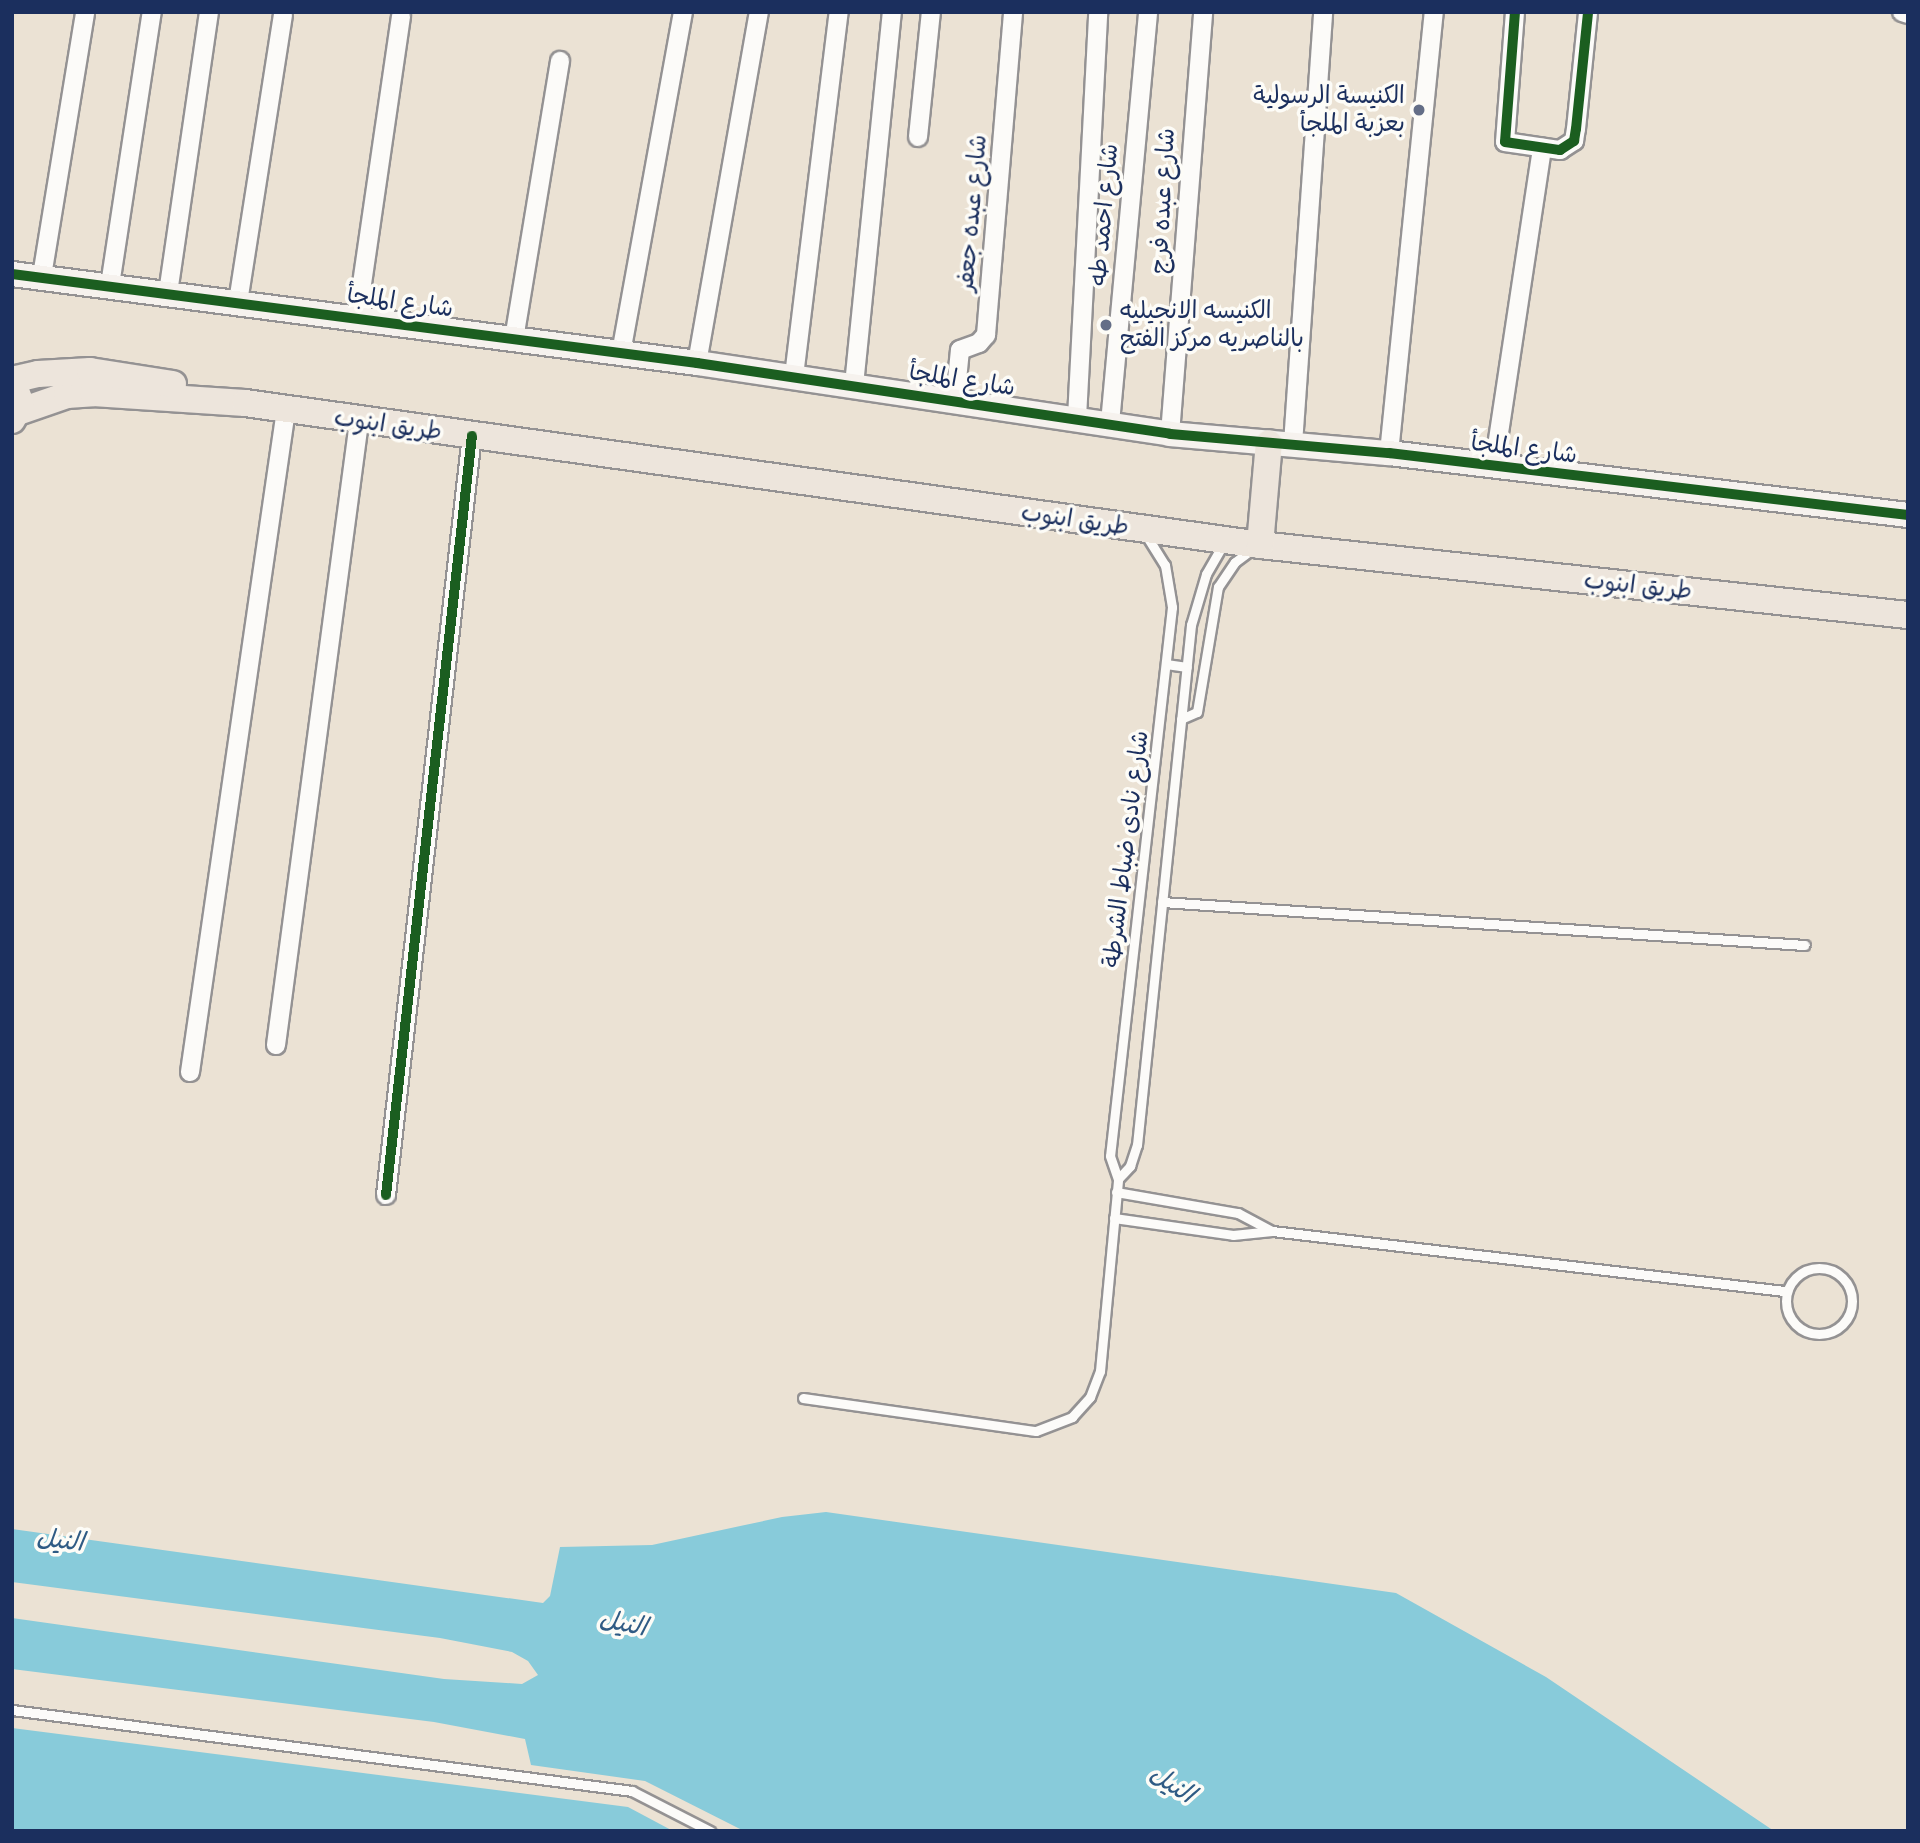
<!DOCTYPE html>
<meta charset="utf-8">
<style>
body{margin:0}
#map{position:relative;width:1920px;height:1843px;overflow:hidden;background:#ebe2d4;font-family:Sriracha,"Playpen Sans Arabic",sans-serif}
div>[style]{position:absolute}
.water>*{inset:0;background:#88cbda}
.roads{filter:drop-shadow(2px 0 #949293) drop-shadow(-2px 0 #949293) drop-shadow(0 2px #949293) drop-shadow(0 -2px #949293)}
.lane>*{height:9px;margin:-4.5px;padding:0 4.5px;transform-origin:4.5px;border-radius:4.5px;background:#fcfbf9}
.lane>.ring{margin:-4.5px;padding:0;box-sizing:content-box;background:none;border:9px solid #fcfbf9;border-radius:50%}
.street>*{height:18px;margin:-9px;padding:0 9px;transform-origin:9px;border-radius:9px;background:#fcfbf9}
.secondary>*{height:24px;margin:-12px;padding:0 12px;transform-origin:12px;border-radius:12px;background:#f6f2ee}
.primary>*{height:26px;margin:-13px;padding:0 13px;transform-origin:13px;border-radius:13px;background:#ede5dc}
.cycleway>*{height:10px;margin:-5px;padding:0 5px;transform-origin:5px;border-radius:5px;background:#1b5e20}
.dots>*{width:19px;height:19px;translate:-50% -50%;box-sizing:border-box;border:4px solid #fdfcf7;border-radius:50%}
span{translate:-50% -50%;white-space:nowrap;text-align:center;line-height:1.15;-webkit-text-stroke:7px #fdfcf7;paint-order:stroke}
.poi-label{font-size:24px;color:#1b2f5e}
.right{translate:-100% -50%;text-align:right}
.left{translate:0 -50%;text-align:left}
.street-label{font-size:24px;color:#1b2f5e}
.water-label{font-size:26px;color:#2f5b84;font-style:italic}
.frame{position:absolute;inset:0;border:14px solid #1b2f5e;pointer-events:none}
</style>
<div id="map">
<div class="water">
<i style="clip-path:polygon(826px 1512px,1396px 1593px,1546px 1677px,1774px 1831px,744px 1831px,645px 1781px,531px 1765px,525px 1739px,434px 1722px,12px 1669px,12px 1618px,444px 1679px,522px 1684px,538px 1675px,528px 1661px,512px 1652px,440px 1638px,12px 1582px,12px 1529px,543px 1603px,550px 1596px,560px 1547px,652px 1545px,782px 1517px)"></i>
<i style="clip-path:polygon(12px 1728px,628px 1807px,673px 1831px,12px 1831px)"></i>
</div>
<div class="roads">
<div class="lane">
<i style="left:1146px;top:535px;width:36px;rotate:58deg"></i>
<i style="left:1165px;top:565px;width:43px;rotate:80.5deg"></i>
<i style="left:1172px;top:607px;width:552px;rotate:96.44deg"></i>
<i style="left:1110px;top:1156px;width:24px;rotate:71deg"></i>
<i style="left:1118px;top:1179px;width:18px;rotate:-47deg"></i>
<i style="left:1130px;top:1166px;width:22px;rotate:-72deg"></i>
<i style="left:1137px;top:1145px;width:523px;rotate:-84.07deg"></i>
<i style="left:1191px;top:625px;width:53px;rotate:-73.6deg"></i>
<i style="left:1206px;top:574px;width:36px;rotate:-60deg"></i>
<i style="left:1166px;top:664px;width:21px;rotate:8deg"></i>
<i style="left:1181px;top:719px;width:17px;rotate:-24deg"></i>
<i style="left:1197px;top:712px;width:127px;rotate:-80.5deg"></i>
<i style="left:1218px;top:587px;width:30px;rotate:-56deg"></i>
<i style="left:1235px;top:562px;width:21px;rotate:-37deg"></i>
<i style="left:1162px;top:902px;width:644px;rotate:3.83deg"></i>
<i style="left:1116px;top:1192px;width:124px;rotate:9.8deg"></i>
<i style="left:1238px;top:1213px;width:36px;rotate:28deg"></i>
<i style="left:1114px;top:1218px;width:120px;rotate:8.1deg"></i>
<i style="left:1233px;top:1235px;width:39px;rotate:-6deg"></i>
<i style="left:1272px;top:1231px;width:516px;rotate:6.68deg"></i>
<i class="ring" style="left:1786px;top:1268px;width:57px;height:57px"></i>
<i style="left:803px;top:1398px;width:235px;rotate:8.1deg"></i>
<i style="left:1036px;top:1431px;width:39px;rotate:-21deg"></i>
<i style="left:1072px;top:1417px;width:27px;rotate:-48deg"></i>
<i style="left:1090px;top:1397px;width:28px;rotate:-69deg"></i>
<i style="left:1100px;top:1371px;width:193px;rotate:-84.6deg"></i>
<i style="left:12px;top:1710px;width:625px;rotate:7.44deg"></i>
<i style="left:632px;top:1791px;width:88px;rotate:27.1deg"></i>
</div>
<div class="street">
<i style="left:1515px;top:12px;width:130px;rotate:94.4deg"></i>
<i style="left:1505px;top:142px;width:56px;rotate:8.3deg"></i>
<i style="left:1560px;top:150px;width:17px;rotate:-33deg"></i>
<i style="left:1574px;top:141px;width:12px;rotate:-81deg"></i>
<i style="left:1576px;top:129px;width:118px;rotate:-84.1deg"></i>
<i style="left:1902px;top:12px;width:6px;rotate:18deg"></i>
<i style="left:918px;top:137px;width:126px;rotate:-84.1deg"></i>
<i style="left:42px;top:276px;width:267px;rotate:-80.7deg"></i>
<i style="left:110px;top:285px;width:276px;rotate:-81.3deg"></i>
<i style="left:168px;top:293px;width:284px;rotate:-81.7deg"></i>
<i style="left:238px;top:302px;width:291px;rotate:-81.1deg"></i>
<i style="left:357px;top:318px;width:305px;rotate:-81.7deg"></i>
<i style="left:514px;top:339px;width:282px;rotate:-80.6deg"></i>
<i style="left:621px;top:353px;width:347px;rotate:-79.7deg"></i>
<i style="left:697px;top:363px;width:356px;rotate:-80deg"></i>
<i style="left:794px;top:376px;width:367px;rotate:-83deg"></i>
<i style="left:854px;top:385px;width:375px;rotate:-84.2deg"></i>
<i style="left:955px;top:400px;width:50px;rotate:-84.3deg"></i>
<i style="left:960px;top:350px;width:20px;rotate:-20deg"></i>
<i style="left:979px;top:343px;width:11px;rotate:-49deg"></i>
<i style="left:986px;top:335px;width:324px;rotate:-85.2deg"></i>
<i style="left:1077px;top:418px;width:407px;rotate:-87deg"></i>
<i style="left:1110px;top:423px;width:413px;rotate:-84.7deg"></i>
<i style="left:1170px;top:434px;width:423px;rotate:-85.5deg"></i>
<i style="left:1293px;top:444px;width:433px;rotate:-86deg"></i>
<i style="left:1389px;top:453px;width:443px;rotate:-84.2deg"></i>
<i style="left:1494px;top:466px;width:322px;rotate:-81.4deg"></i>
<i style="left:276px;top:1045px;width:629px;rotate:-82.41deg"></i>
<i style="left:190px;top:1072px;width:669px;rotate:-81.75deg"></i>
<i style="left:386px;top:1195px;width:764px;rotate:-83.54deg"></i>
</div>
<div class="secondary">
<i style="left:12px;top:274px;width:691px;rotate:7.4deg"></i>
<i style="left:697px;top:363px;width:478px;rotate:8.5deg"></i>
<i style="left:1170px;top:434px;width:220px;rotate:5deg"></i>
<i style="left:1389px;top:453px;width:523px;rotate:6.81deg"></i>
</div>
<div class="primary">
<i style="left:18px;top:412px;width:52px;rotate:-19.1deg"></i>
<i style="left:67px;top:395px;width:26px;rotate:-4deg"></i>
<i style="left:93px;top:393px;width:152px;rotate:3.8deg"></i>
<i style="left:245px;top:403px;width:1025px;rotate:7.96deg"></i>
<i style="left:1260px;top:545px;width:652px;rotate:6.17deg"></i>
<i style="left:12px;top:420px;width:18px;rotate:-61deg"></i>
<i style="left:21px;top:404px;width:26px;rotate:-111deg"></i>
<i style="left:12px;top:380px;width:27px;rotate:-13deg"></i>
<i style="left:38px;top:374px;width:52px;rotate:-3.3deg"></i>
<i style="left:90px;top:371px;width:84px;rotate:8.9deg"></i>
<i style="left:1260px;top:545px;width:102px;rotate:-85deg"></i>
</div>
</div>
<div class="cycleway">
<i style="left:1515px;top:12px;width:130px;rotate:94.4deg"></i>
<i style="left:1505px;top:142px;width:56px;rotate:8.3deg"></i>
<i style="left:1560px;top:150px;width:17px;rotate:-33deg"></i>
<i style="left:1574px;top:141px;width:12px;rotate:-81deg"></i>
<i style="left:1576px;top:129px;width:118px;rotate:-84.1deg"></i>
<i style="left:12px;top:274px;width:691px;rotate:7.4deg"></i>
<i style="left:697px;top:363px;width:478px;rotate:8.5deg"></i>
<i style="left:1170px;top:434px;width:220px;rotate:5deg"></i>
<i style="left:1389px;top:453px;width:523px;rotate:6.81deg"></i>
<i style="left:386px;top:1195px;width:764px;rotate:-83.54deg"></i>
</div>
<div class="dots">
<i style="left:1419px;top:110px;background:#646e87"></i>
<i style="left:1106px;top:325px;background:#646e87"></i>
</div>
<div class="poi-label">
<span class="right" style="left:1405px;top:110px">الكنيسة الرسولية<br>بعزبة الملجأ</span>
<span class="left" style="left:1120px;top:325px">الكنيسه الانجيليه<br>بالناصريه مركز الفتح</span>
</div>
<div class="street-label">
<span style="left:1163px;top:201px;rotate:-87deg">شارع عبده فرج</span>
<span style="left:972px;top:213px;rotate:-85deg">شارع عبده جعفر</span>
<span style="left:1104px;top:215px;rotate:-85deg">شارع احمد طه</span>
<span style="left:400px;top:302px;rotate:8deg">شارع الملجأ</span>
<span style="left:962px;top:380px;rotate:9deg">شارع الملجأ</span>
<span style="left:388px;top:425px;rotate:8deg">طريق ابنوب</span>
<span style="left:1524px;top:449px;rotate:7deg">شارع الملجأ</span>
<span style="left:1075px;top:520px;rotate:8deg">طريق ابنوب</span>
<span style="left:1638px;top:586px;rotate:6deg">طريق ابنوب</span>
<span style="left:1126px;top:849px;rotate:-83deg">شارع نادى ضباط الشرطة</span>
</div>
<div class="water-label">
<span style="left:60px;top:1540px;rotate:7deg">النيل</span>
<span style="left:623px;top:1623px;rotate:12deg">النيل</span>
<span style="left:1172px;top:1784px;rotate:33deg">النيل</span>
</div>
<div class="frame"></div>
</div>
